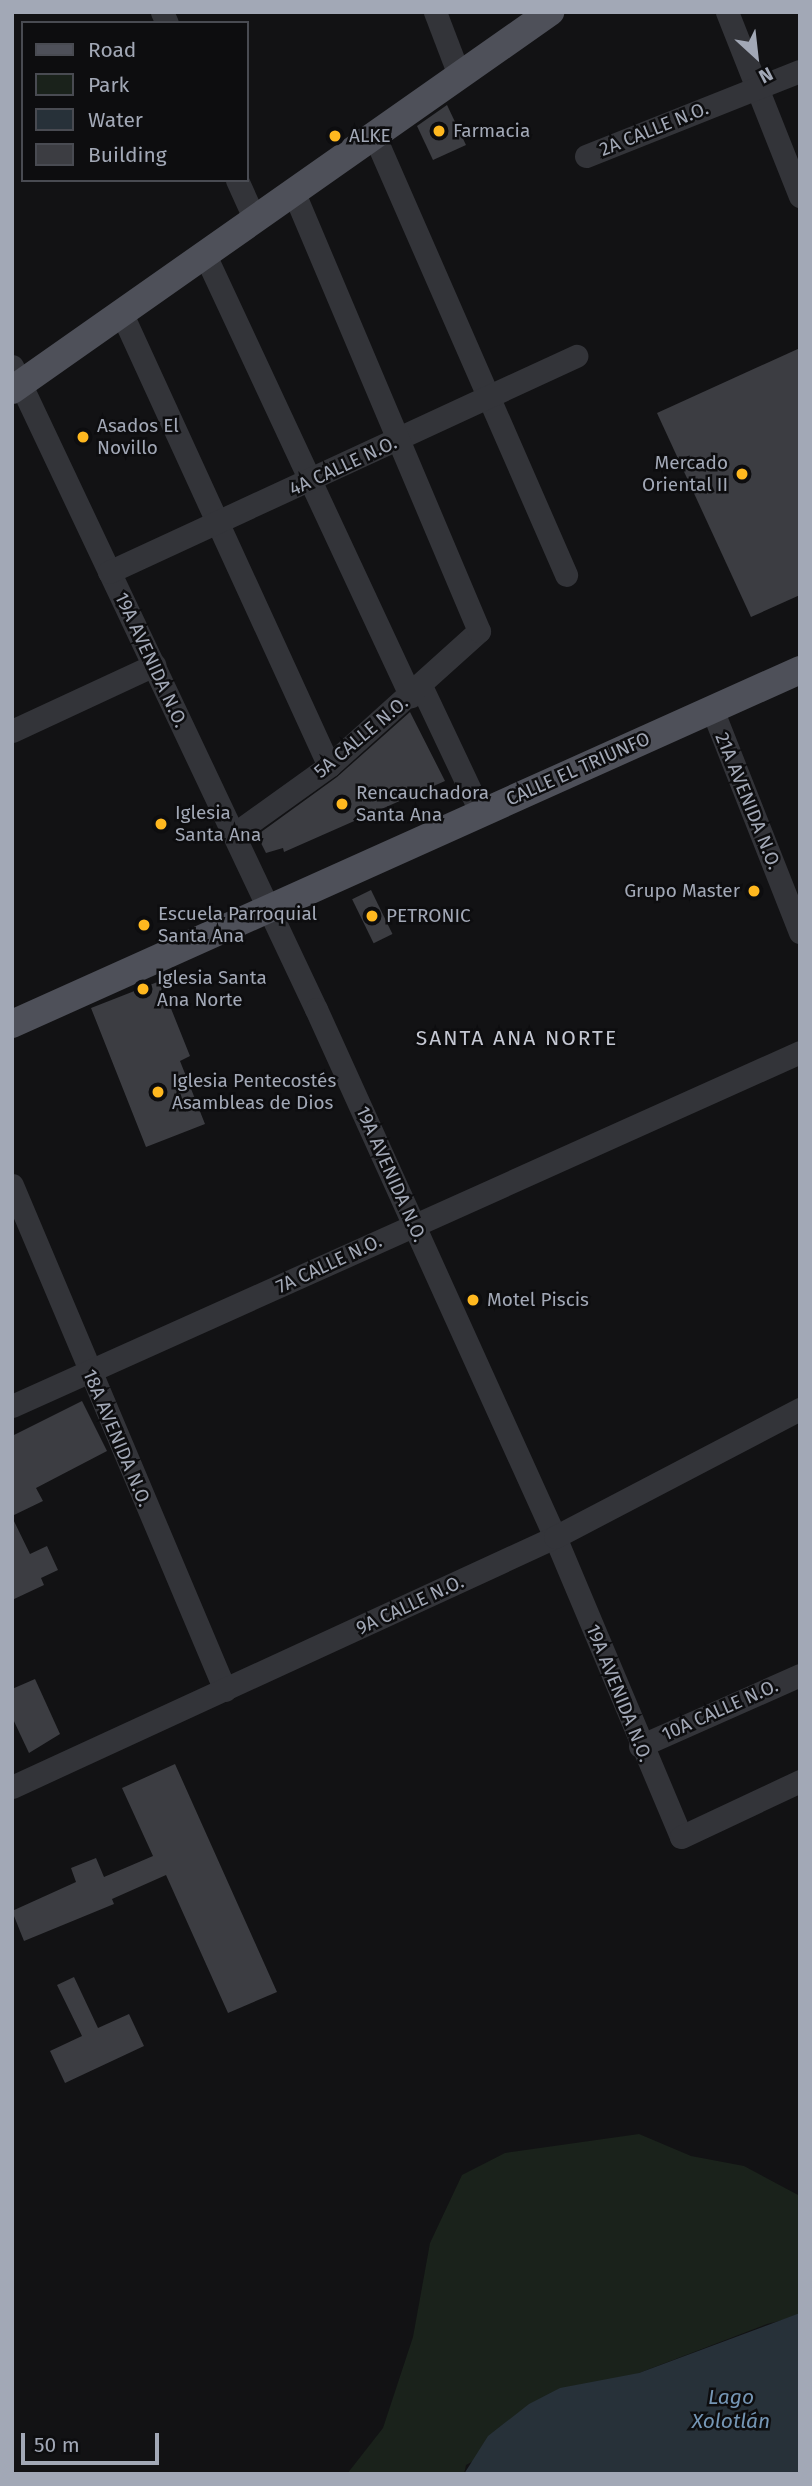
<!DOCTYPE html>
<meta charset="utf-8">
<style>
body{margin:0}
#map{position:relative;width:812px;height:2486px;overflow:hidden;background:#121214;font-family:"Fira Sans",sans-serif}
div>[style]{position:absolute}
.green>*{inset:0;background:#1a221b}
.water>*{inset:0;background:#273139}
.building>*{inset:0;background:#3c3d42;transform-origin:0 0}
.minor>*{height:23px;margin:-11.5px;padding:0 11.5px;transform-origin:11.5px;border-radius:11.5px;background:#333439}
.major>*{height:28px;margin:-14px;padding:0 14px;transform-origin:14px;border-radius:14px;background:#4e5059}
.dots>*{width:19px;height:19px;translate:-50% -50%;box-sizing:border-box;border:4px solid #0d0d0f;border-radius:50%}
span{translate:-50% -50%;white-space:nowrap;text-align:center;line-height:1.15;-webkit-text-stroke:5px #0d0d0f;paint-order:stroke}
.street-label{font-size:19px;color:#a2a8b6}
.poi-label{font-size:19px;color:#a2a8b6}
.left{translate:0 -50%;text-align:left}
.right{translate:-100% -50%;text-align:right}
.neighbourhood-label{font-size:21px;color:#c4c7d2;letter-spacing:2px}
.water-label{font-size:21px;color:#7596b5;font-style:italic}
.frame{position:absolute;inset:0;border:14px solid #a2a8b6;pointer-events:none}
.legend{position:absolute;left:21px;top:21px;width:228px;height:161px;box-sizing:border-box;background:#0d0d0f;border:2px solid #494b52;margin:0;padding:9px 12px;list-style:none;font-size:21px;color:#a2a8b6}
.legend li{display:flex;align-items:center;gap:14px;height:35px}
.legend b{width:35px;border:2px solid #494b52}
.north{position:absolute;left:721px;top:21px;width:70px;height:70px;-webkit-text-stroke:5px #0d0d0f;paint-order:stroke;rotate:153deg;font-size:19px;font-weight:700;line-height:28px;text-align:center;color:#a2a8b6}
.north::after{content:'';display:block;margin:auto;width:24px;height:32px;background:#a2a8b6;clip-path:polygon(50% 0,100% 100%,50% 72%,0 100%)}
.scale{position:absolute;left:21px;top:2433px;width:138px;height:32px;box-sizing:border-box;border:4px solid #a2a8b6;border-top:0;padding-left:9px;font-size:21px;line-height:24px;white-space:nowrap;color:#a2a8b6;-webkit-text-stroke:5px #0d0d0f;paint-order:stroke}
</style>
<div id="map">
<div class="green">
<i style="clip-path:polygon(639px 2134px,691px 2156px,744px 2166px,800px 2196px,800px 2316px,767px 2324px,639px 2373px,466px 2465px,464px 2474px,347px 2474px,383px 2428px,413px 2337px,430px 2243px,462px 2175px,505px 2153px)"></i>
</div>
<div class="water">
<i style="clip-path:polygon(800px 2313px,800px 2474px,464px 2474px,488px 2436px,529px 2404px,560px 2388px,639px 2373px)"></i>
</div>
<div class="building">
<i style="clip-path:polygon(447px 105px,466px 145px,433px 160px,417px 126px)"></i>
<i style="clip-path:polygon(800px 348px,800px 595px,751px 617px,657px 413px)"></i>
<i style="clip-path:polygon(410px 712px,445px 781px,284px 852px,283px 848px,266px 853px,257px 835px,337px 777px)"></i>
<i style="left:371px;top:890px;width:49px;height:21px;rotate:64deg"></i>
<i style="clip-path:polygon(160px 981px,190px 1056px,180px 1061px,205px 1124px,146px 1147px,91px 1008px)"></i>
<i style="clip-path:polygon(82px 1401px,107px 1451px,36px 1488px,43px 1501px,12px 1516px,12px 1436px)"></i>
<i style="clip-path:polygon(12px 1517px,30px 1554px,47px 1546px,58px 1570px,41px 1578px,44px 1585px,12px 1600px)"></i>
<i style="clip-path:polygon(35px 1679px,60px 1734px,29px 1753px,12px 1717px,12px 1689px)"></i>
<i style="clip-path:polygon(175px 1764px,277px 1992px,228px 2013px,166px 1875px,112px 1899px,114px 1904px,24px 1941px,12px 1911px,76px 1882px,71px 1868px,96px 1858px,104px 1877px,153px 1856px,122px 1788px)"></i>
<i style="clip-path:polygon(74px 1977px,98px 2028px,129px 2014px,144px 2046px,65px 2083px,50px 2051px,82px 2036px,57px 1985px)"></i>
</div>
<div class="minor">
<i style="left:162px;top:12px;width:12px;rotate:66deg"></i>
<i style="left:435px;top:12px;width:67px;rotate:69.1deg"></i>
<i style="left:727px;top:12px;width:198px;rotate:68.4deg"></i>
<i style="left:374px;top:135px;width:480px;rotate:66.4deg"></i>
<i style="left:586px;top:156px;width:230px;rotate:-21.7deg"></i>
<i style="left:237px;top:180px;width:44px;rotate:65.8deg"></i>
<i style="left:205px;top:255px;width:487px;rotate:65deg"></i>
<i style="left:122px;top:314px;width:497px;rotate:65.4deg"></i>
<i style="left:12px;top:366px;width:711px;rotate:64.7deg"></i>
<i style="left:316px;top:1009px;width:580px;rotate:65.65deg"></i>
<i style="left:555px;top:1537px;width:325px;rotate:67.2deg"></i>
<i style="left:681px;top:1837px;width:132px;rotate:-25.2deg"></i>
<i style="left:109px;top:572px;width:515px;rotate:-24.82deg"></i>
<i style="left:421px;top:686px;width:140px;rotate:64.7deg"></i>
<i style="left:712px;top:709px;width:240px;rotate:68.5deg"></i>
<i style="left:12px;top:731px;width:157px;rotate:-24.9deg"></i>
<i style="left:234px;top:834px;width:117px;rotate:-35.6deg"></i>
<i style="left:329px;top:766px;width:202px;rotate:-42deg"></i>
<i style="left:479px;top:631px;width:476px;rotate:-112.9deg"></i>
<i style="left:12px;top:1185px;width:548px;rotate:67.13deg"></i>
<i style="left:12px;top:1406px;width:864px;rotate:-24.19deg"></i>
<i style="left:640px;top:1746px;width:175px;rotate:-23.9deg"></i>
<i style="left:12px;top:1787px;width:598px;rotate:-24.72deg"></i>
<i style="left:555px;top:1537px;width:276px;rotate:-27.6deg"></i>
</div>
<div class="major">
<i style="left:12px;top:390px;width:658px;rotate:-35.09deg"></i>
<i style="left:12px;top:1024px;width:864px;rotate:-24.19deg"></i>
</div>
<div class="dots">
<i style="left:439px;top:131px;background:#ffb81f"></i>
<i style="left:335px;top:136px;background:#ffb81f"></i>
<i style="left:83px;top:437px;background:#ffb81f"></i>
<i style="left:742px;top:474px;background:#ffb81f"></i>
<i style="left:342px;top:804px;background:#ffb81f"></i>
<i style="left:161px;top:824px;background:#ffb81f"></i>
<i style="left:754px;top:891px;background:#ffb81f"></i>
<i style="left:372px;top:916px;background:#ffb81f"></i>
<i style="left:144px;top:925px;background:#ffb81f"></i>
<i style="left:143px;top:989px;background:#ffb81f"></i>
<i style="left:158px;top:1092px;background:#ffb81f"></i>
<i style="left:473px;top:1300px;background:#ffb81f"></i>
</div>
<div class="street-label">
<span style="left:654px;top:129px;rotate:-22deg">2A CALLE N.O.</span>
<span style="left:343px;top:466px;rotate:-25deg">4A CALLE N.O.</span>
<span style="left:151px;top:660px;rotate:65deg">19A AVENIDA N.O.</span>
<span style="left:361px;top:737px;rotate:-40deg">5A CALLE N.O.</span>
<span style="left:578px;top:769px;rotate:-24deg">CALLE EL TRIUNFO</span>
<span style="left:748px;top:801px;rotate:68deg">21A AVENIDA N.O.</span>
<span style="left:391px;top:1174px;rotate:66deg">19A AVENIDA N.O.</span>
<span style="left:329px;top:1264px;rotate:-25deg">7A CALLE N.O.</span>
<span style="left:117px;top:1438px;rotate:67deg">18A AVENIDA N.O.</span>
<span style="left:410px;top:1605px;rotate:-25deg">9A CALLE N.O.</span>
<span style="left:619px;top:1693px;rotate:68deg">19A AVENIDA N.O.</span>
<span style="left:720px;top:1710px;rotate:-24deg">10A CALLE N.O.</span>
</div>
<div class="poi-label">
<span class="left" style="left:453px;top:131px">Farmacia</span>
<span class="left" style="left:349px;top:136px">ALKE</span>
<span class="left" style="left:97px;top:437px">Asados El<br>Novillo</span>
<span class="right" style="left:728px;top:474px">Mercado<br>Oriental II</span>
<span class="left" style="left:356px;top:804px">Rencauchadora<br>Santa Ana</span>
<span class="left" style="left:175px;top:824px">Iglesia<br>Santa Ana</span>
<span class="right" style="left:740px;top:891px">Grupo Master</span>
<span class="left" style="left:158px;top:925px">Escuela Parroquial<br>Santa Ana</span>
<span class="left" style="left:386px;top:916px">PETRONIC</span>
<span class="left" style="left:157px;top:989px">Iglesia Santa<br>Ana Norte</span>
<span class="left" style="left:172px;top:1092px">Iglesia Pentecostés<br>Asambleas de Dios</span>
<span class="left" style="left:487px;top:1300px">Motel Piscis</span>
</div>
<div class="neighbourhood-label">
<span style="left:517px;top:1038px">SANTA ANA NORTE</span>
</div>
<div class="water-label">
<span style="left:731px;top:2409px">Lago<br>Xolotlán</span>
</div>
<div class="frame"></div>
<ul class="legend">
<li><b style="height:9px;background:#4e5059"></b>Road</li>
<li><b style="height:19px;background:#1a221b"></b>Park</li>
<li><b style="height:19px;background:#273139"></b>Water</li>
<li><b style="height:19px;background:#3c3d42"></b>Building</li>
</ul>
<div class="north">N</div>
<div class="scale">50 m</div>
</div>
